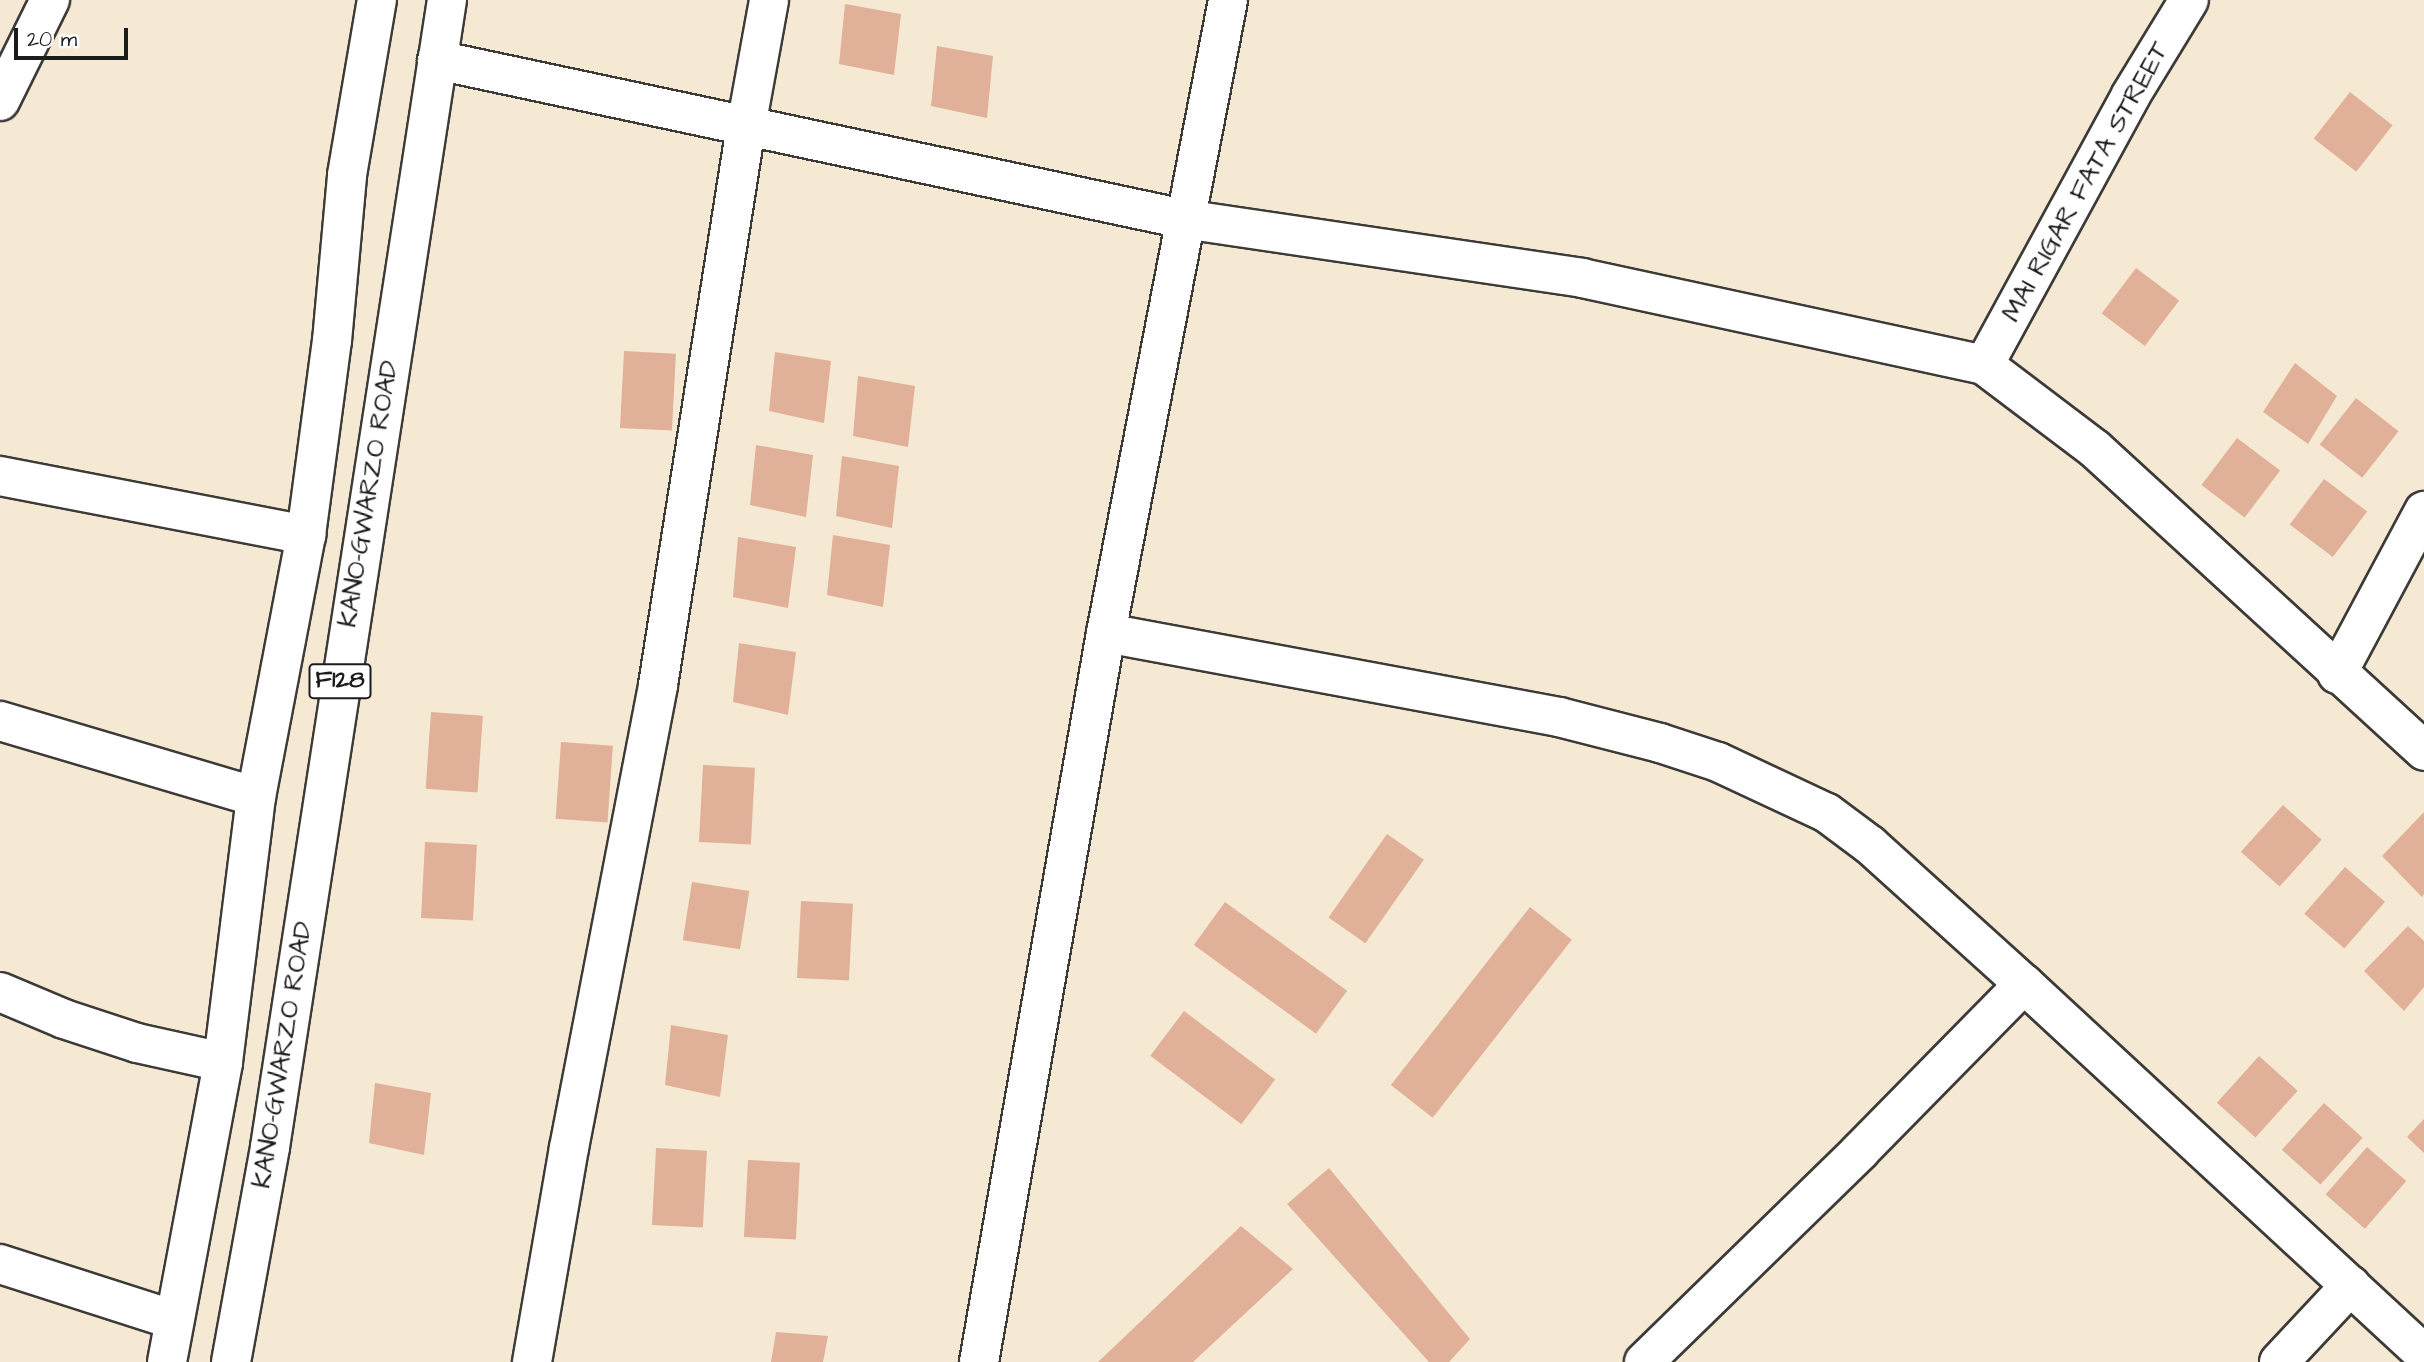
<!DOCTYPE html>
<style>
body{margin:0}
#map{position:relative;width:2424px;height:1362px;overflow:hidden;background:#f6e9d4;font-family:"Architects Daughter",sans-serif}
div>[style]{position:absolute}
.building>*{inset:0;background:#e1b098;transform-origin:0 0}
.roads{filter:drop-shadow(2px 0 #3d3b38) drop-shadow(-2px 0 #3d3b38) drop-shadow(0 2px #3d3b38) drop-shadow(0 -2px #3d3b38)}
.minor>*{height:38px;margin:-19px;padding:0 19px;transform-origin:19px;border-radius:19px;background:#fff}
.primary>*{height:38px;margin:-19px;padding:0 19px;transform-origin:19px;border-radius:19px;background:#fff}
span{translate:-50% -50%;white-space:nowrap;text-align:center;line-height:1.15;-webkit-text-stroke:5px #fff;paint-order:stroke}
.shield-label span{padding:2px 5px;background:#fff;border:2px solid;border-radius:5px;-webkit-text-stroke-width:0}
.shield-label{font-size:24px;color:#1c1c1c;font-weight:700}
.street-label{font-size:26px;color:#1c1c1c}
.scale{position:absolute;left:14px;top:28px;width:114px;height:32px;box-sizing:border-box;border:4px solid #1c1c1c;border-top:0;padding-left:9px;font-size:21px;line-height:24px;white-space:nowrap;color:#1c1c1c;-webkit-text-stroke:5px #fff;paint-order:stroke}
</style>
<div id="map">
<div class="building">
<i style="clip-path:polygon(845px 4px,901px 14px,894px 75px,839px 64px)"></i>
<i style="clip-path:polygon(937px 46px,993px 56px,987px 118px,931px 106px)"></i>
<i style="left:2350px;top:92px;width:54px;height:59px;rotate:38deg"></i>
<i style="left:2136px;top:268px;width:54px;height:57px;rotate:37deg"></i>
<i style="left:624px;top:351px;width:52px;height:77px;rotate:3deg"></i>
<i style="clip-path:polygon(775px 352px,831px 361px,824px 423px,769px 411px)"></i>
<i style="clip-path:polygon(2295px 363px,2337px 396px,2308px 444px,2263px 412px)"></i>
<i style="clip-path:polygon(858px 376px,915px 386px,908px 447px,853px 436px)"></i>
<i style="left:2356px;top:398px;width:54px;height:59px;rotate:38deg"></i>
<i style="left:2237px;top:438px;width:54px;height:59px;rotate:37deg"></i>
<i style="clip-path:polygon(756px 445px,813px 455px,806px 517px,750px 505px)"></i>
<i style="clip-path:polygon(842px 456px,899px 466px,892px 528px,836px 516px)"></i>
<i style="left:2324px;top:479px;width:54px;height:57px;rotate:37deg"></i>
<i style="clip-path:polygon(833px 535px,890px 545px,883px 607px,827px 595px)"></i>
<i style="clip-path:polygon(738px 537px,796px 547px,788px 608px,733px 597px)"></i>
<i style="clip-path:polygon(739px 643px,796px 652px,788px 715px,733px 702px)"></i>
<i style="left:431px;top:712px;width:52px;height:77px;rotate:4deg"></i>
<i style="left:561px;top:742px;width:52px;height:77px;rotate:4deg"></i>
<i style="left:703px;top:765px;width:52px;height:77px;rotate:3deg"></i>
<i style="left:2283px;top:805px;width:52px;height:63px;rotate:42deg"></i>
<i style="clip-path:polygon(2424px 812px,2424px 894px,2422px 897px,2382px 856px)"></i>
<i style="left:1387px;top:834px;width:45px;height:102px;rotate:35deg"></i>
<i style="left:425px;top:842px;width:52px;height:76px;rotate:3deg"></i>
<i style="left:2345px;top:867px;width:53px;height:62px;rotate:41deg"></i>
<i style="left:692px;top:882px;width:58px;height:59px;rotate:9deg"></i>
<i style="left:801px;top:901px;width:52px;height:77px;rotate:3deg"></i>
<i style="left:1225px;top:902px;width:151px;height:53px;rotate:36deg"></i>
<i style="left:1530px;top:907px;width:53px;height:226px;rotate:38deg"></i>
<i style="clip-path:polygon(2408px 926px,2424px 941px,2424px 987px,2404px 1011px,2364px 971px)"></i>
<i style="left:1184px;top:1011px;width:114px;height:56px;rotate:37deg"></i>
<i style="clip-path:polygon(671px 1025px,728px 1035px,720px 1097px,665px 1085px)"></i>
<i style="left:2259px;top:1056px;width:52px;height:63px;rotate:42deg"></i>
<i style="clip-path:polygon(375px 1083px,431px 1093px,424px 1155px,369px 1143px)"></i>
<i style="left:2324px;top:1103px;width:52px;height:63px;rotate:42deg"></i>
<i style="clip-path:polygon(2424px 1119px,2424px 1153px,2407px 1137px)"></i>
<i style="left:2367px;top:1147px;width:52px;height:63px;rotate:41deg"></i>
<i style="left:656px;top:1148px;width:51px;height:77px;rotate:3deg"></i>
<i style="left:748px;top:1160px;width:52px;height:77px;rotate:3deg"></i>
<i style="clip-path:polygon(1329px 1168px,1470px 1339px,1449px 1362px,1429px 1362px,1287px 1204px)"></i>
<i style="clip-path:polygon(1241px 1226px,1293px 1269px,1193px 1362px,1098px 1362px)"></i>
<i style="clip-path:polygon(776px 1332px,828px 1336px,823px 1362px,771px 1362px)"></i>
</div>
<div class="roads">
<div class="minor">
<i style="left:437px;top:60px;width:764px;rotate:12.02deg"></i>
<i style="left:1184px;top:219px;width:402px;rotate:8.4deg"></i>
<i style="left:1582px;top:278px;width:411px;rotate:12.2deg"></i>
<i style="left:1984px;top:365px;width:139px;rotate:37.1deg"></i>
<i style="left:2095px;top:449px;width:447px;rotate:42.5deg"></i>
<i style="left:0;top:101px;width:113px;rotate:-63.7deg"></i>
<i style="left:1984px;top:365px;width:307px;rotate:-61.4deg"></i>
<i style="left:2131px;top:95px;width:111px;rotate:-58.6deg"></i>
<i style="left:0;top:476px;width:312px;rotate:10.9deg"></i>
<i style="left:1106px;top:633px;width:461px;rotate:10.5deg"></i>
<i style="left:1559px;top:717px;width:104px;rotate:14.4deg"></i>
<i style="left:1660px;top:743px;width:61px;rotate:18.1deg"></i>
<i style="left:1718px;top:762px;width:120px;rotate:25.1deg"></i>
<i style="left:1827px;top:813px;width:54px;rotate:36.7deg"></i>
<i style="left:1870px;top:845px;width:207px;rotate:42.1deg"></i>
<i style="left:2024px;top:984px;width:545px;rotate:42.77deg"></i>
<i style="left:2337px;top:674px;width:185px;rotate:-61.9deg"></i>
<i style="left:0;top:721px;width:267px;rotate:16.5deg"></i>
<i style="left:0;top:992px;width:69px;rotate:22.9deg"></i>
<i style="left:64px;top:1019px;width:77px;rotate:18.2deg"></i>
<i style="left:137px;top:1043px;width:88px;rotate:12.5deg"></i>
<i style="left:0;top:1264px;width:183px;rotate:17.8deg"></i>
<i style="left:532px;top:1362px;width:217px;rotate:-80.2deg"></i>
<i style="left:569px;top:1148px;width:471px;rotate:-79.1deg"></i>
<i style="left:658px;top:685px;width:565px;rotate:-81.04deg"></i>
<i style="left:746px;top:127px;width:129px;rotate:-79.7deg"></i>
<i style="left:979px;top:1362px;width:740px;rotate:-80.12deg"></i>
<i style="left:1106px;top:633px;width:645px;rotate:-79.09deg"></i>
<i style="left:1644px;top:1362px;width:302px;rotate:-44.3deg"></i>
<i style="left:1860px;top:1151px;width:234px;rotate:-45.5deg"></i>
<i style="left:2279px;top:1362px;width:105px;rotate:-46.9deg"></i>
</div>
<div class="primary">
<i style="left:167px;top:1362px;width:305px;rotate:-79.4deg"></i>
<i style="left:223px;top:1062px;width:267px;rotate:-82.9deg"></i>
<i style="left:256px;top:797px;width:267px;rotate:-79.2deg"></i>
<i style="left:306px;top:535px;width:196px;rotate:-82.4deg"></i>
<i style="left:332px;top:341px;width:167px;rotate:-84.8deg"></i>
<i style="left:347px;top:175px;width:178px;rotate:-80.3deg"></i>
<i style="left:231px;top:1362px;width:219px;rotate:-79.7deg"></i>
<i style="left:270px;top:1147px;width:1161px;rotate:-81.23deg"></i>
</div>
</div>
<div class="shield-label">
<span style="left:340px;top:681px">F128</span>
</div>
<div class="street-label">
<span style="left:2086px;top:182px;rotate:-61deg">MAI RIGAR FATA STREET</span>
<span style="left:369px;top:494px;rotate:-81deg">KANO-GWARZO ROAD</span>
<span style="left:283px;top:1055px;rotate:-81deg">KANO-GWARZO ROAD</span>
</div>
<div class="scale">20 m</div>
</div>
